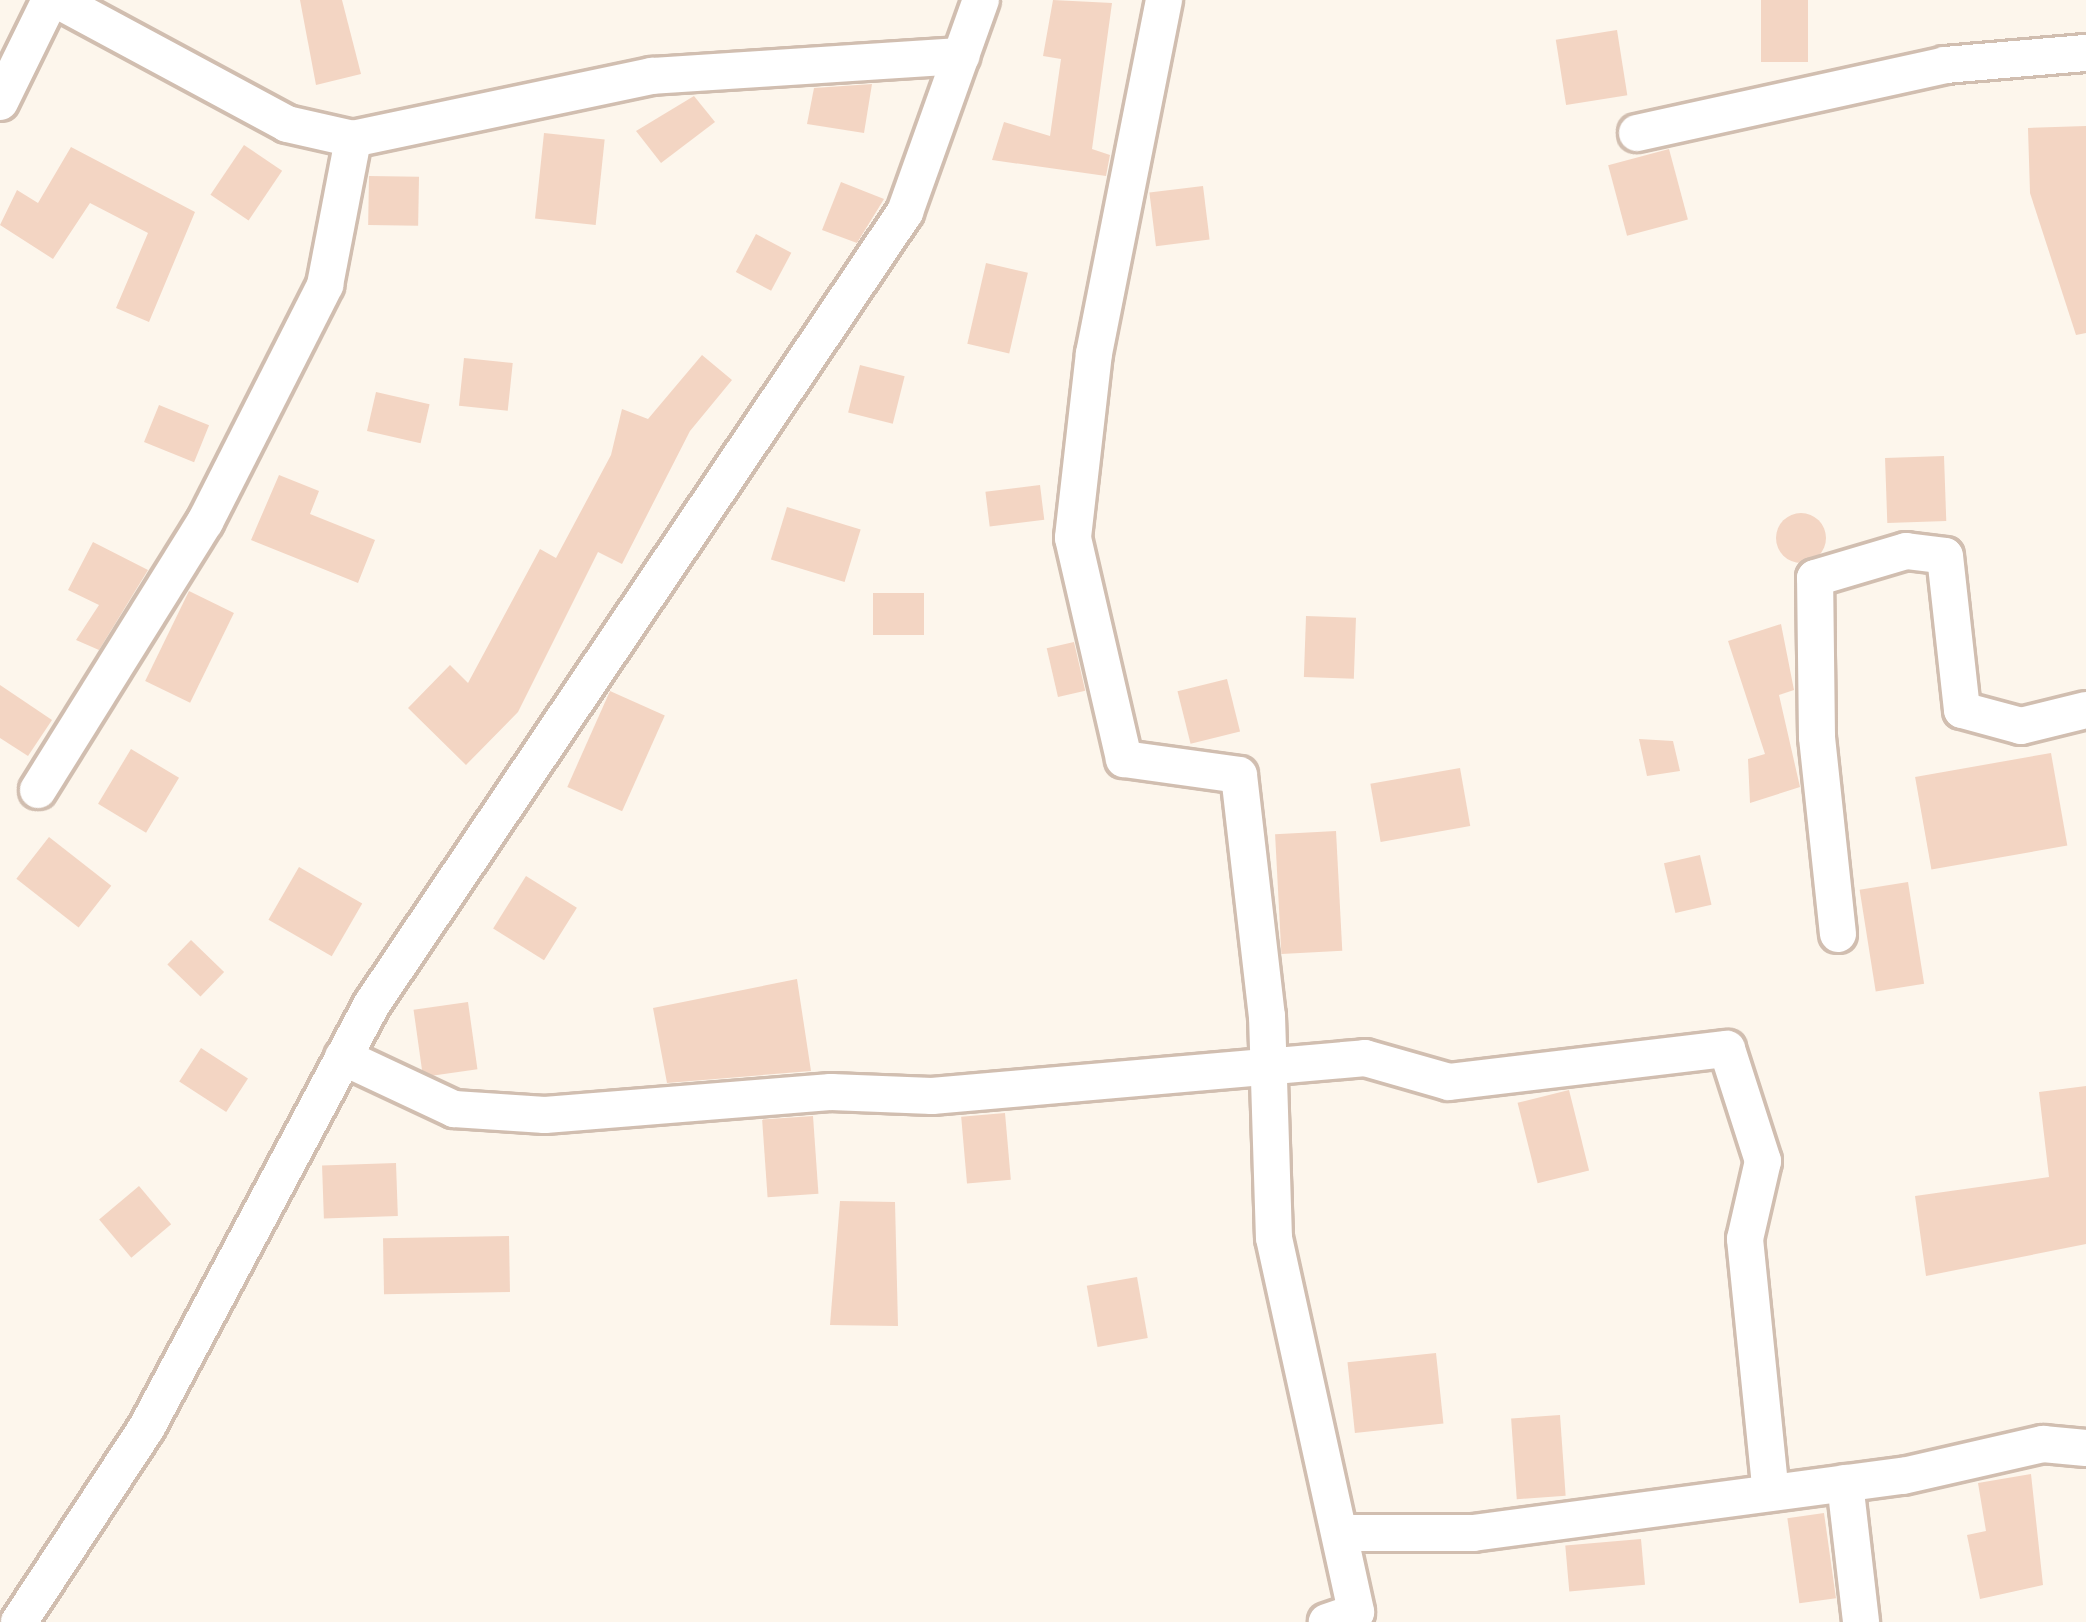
<!DOCTYPE html>
<style>
body{margin:0}
#map{position:relative;width:2086px;height:1622px;overflow:hidden;background:#fdf6ec;font-family:Arial,sans-serif}
div>[style]{position:absolute}
.building>*{inset:0;background:#f3d5c3;transform-origin:0 0}
.round{border-radius:50%}
.roads{filter:drop-shadow(3px 0 #d1beb0) drop-shadow(-3px 0 #d1beb0) drop-shadow(0 3px #d1beb0) drop-shadow(0 -3px #d1beb0)}
.minor>*{height:36px;margin:-18px;padding:0 18px;transform-origin:18px;border-radius:18px;background:#fff}
span{translate:-50% -50%;white-space:nowrap;text-align:center;line-height:1.15;-webkit-text-stroke:10px #fffaf3;paint-order:stroke}
</style>
<div id="map">
<div class="building">
<i style="clip-path:polygon(300px 0,342px 0,361px 74px,316px 85px)"></i>
<i style="clip-path:polygon(1053px 0,1112px 3px,1092px 149px,1110px 155px,1106px 176px,992px 160px,1004px 122px,1050px 136px,1061px 59px,1043px 56px)"></i>
<i style="left:1761px;top:0;width:47px;height:62px"></i>
<i style="left:1617px;top:30px;width:66px;height:62px;rotate:81deg"></i>
<i style="clip-path:polygon(872px 84px,864px 133px,807px 124px,814px 88px)"></i>
<i style="clip-path:polygon(694px 96px,715px 122px,661px 163px,636px 131px)"></i>
<i style="clip-path:polygon(2086px 126px,2086px 333px,2076px 335px,2030px 193px,2028px 128px)"></i>
<i style="left:544px;top:133px;width:61px;height:86px;rotate:6deg"></i>
<i style="left:244px;top:145px;width:46px;height:60px;rotate:34deg"></i>
<i style="clip-path:polygon(71px 147px,195px 212px,149px 322px,116px 308px,148px 233px,90px 203px,53px 259px,0 225px,17px 190px,38px 203px)"></i>
<i style="left:1669px;top:149px;width:73px;height:63px;rotate:75deg"></i>
<i style="left:369px;top:176px;width:50px;height:49px;rotate:1deg"></i>
<i style="clip-path:polygon(841px 182px,884px 199px,857px 243px,822px 230px)"></i>
<i style="left:1203px;top:186px;width:54px;height:54px;rotate:83deg"></i>
<i style="left:756px;top:234px;width:40px;height:43px;rotate:28deg"></i>
<i style="left:986px;top:263px;width:43px;height:83px;rotate:13deg"></i>
<i style="clip-path:polygon(702px 355px,732px 380px,690px 431px,622px 564px,598px 552px,518px 712px,466px 765px,408px 708px,450px 665px,468px 683px,540px 549px,556px 558px,611px 455px,622px 409px,648px 419px)"></i>
<i style="left:464px;top:358px;width:49px;height:48px;rotate:6deg"></i>
<i style="left:860px;top:365px;width:46px;height:49px;rotate:14deg"></i>
<i style="left:376px;top:392px;width:55px;height:40px;rotate:13deg"></i>
<i style="left:159px;top:405px;width:54px;height:40px;rotate:22deg"></i>
<i style="left:1944px;top:456px;width:65px;height:59px;rotate:88deg"></i>
<i style="clip-path:polygon(279px 475px,319px 491px,310px 514px,375px 540px,358px 583px,251px 540px)"></i>
<i style="left:1040px;top:485px;width:35px;height:55px;rotate:83deg"></i>
<i style="left:787px;top:507px;width:77px;height:55px;rotate:17deg"></i>
<i class="round" style="left:1776px;top:513px;width:50px;height:50px"></i>
<i style="clip-path:polygon(93px 542px,148px 570px,99px 650px,76px 640px,99px 605px,68px 590px)"></i>
<i style="left:189px;top:591px;width:50px;height:100px;rotate:26deg"></i>
<i style="left:873px;top:593px;width:51px;height:42px"></i>
<i style="left:1306px;top:616px;width:50px;height:61px;rotate:2deg"></i>
<i style="clip-path:polygon(1781px 624px,1794px 690px,1779px 695px,1800px 787px,1750px 803px,1748px 759px,1765px 754px,1728px 641px)"></i>
<i style="left:1074px;top:642px;width:50px;height:28px;rotate:77deg"></i>
<i style="left:1227px;top:679px;width:54px;height:51px;rotate:76deg"></i>
<i style="clip-path:polygon(0 685px,52px 720px,28px 756px,0 738px)"></i>
<i style="left:610px;top:691px;width:60px;height:105px;rotate:24deg"></i>
<i style="clip-path:polygon(1639px 739px,1673px 741px,1680px 771px,1647px 776px)"></i>
<i style="left:131px;top:749px;width:56px;height:64px;rotate:31deg"></i>
<i style="left:2051px;top:753px;width:94px;height:138px;rotate:80deg"></i>
<i style="left:1460px;top:768px;width:59px;height:91px;rotate:80deg"></i>
<i style="left:1336px;top:831px;width:120px;height:61px;rotate:87deg"></i>
<i style="left:49px;top:837px;width:79px;height:53px;rotate:38deg"></i>
<i style="left:1700px;top:855px;width:51px;height:37px;rotate:77deg"></i>
<i style="left:299px;top:867px;width:73px;height:61px;rotate:30deg"></i>
<i style="left:526px;top:876px;width:60px;height:62px;rotate:32deg"></i>
<i style="left:1908px;top:882px;width:103px;height:49px;rotate:81deg"></i>
<i style="left:191px;top:940px;width:46px;height:34px;rotate:44deg"></i>
<i style="clip-path:polygon(797px 979px,811px 1071px,667px 1083px,653px 1008px)"></i>
<i style="left:468px;top:1002px;width:68px;height:55px;rotate:82deg"></i>
<i style="left:201px;top:1048px;width:56px;height:40px;rotate:33deg"></i>
<i style="clip-path:polygon(2086px 1086px,2086px 1244px,1926px 1276px,1915px 1196px,2049px 1177px,2039px 1092px)"></i>
<i style="left:1569px;top:1090px;width:83px;height:53px;rotate:76deg"></i>
<i style="left:1005px;top:1113px;width:67px;height:44px;rotate:85deg"></i>
<i style="left:813px;top:1116px;width:78px;height:51px;rotate:86deg"></i>
<i style="left:396px;top:1163px;width:53px;height:74px;rotate:88deg"></i>
<i style="left:139px;top:1186px;width:50px;height:52px;rotate:50deg"></i>
<i style="clip-path:polygon(840px 1201px,895px 1202px,898px 1326px,830px 1325px)"></i>
<i style="left:509px;top:1236px;width:56px;height:126px;rotate:89deg"></i>
<i style="left:1137px;top:1277px;width:62px;height:51px;rotate:80deg"></i>
<i style="left:1436px;top:1353px;width:71px;height:89px;rotate:84deg"></i>
<i style="left:1560px;top:1415px;width:81px;height:49px;rotate:86deg"></i>
<i style="clip-path:polygon(2031px 1474px,2043px 1585px,1980px 1599px,1967px 1535px,1986px 1531px,1978px 1483px)"></i>
<i style="left:1824px;top:1513px;width:86px;height:37px;rotate:82deg"></i>
<i style="left:1641px;top:1539px;width:46px;height:76px;rotate:85deg"></i>
</div>
<div class="roads">
<div class="minor">
<i style="left:57px;top:0;width:261px;rotate:28.3deg"></i>
<i style="left:287px;top:124px;width:68px;rotate:12.8deg"></i>
<i style="left:1164px;top:0;width:360px;rotate:101.2deg"></i>
<i style="left:1094px;top:353px;width:186px;rotate:96.5deg"></i>
<i style="left:1073px;top:538px;width:227px;rotate:77deg"></i>
<i style="left:1124px;top:759px;width:116px;rotate:7.9deg"></i>
<i style="left:1239px;top:775px;width:243px;rotate:83.4deg"></i>
<i style="left:1267px;top:1016px;width:222px;rotate:88.2deg"></i>
<i style="left:1274px;top:1238px;width:383px;rotate:77.6deg"></i>
<i style="left:1356px;top:1612px;width:31px;rotate:161deg"></i>
<i style="left:0;top:102px;width:114px;rotate:-63.9deg"></i>
<i style="left:1637px;top:133px;width:315px;rotate:-12.4deg"></i>
<i style="left:1945px;top:65px;width:142px;rotate:-4.9deg"></i>
<i style="left:38px;top:790px;width:316px;rotate:-58.1deg"></i>
<i style="left:205px;top:522px;width:266px;rotate:-63.1deg"></i>
<i style="left:325px;top:285px;width:149px;rotate:-79.1deg"></i>
<i style="left:353px;top:139px;width:306px;rotate:-11.9deg"></i>
<i style="left:652px;top:76px;width:310px;rotate:-3.7deg"></i>
<i style="left:1838px;top:934px;width:198px;rotate:-96.1deg"></i>
<i style="left:1817px;top:737px;width:159px;rotate:-90.7deg"></i>
<i style="left:1815px;top:578px;width:95px;rotate:-16.5deg"></i>
<i style="left:1906px;top:551px;width:39px;rotate:7deg"></i>
<i style="left:1945px;top:556px;width:155px;rotate:83.7deg"></i>
<i style="left:1962px;top:710px;width:61px;rotate:15.2deg"></i>
<i style="left:2021px;top:726px;width:67px;rotate:-13.8deg"></i>
<i style="left:343px;top:1057px;width:123px;rotate:25.1deg"></i>
<i style="left:454px;top:1109px;width:91px;rotate:3.8deg"></i>
<i style="left:545px;top:1115px;width:287px;rotate:-4.6deg"></i>
<i style="left:831px;top:1092px;width:101px;rotate:2.3deg"></i>
<i style="left:932px;top:1096px;width:435px;rotate:-5deg"></i>
<i style="left:1365px;top:1058px;width:87px;rotate:15.9deg"></i>
<i style="left:1449px;top:1082px;width:280px;rotate:-6.8deg"></i>
<i style="left:1727px;top:1049px;width:118px;rotate:72.2deg"></i>
<i style="left:1763px;top:1161px;width:80px;rotate:103deg"></i>
<i style="left:1745px;top:1239px;width:255px;rotate:84.2deg"></i>
<i style="left:1845px;top:1483px;width:140px;rotate:83.4deg"></i>
<i style="left:1341px;top:1533px;width:132px"></i>
<i style="left:1473px;top:1533px;width:434px;rotate:-7.6deg"></i>
<i style="left:1903px;top:1476px;width:144px;rotate:-12.9deg"></i>
<i style="left:2043px;top:1444px;width:43px;rotate:5.3deg"></i>
<i style="left:19px;top:1622px;width:233px;rotate:-56.7deg"></i>
<i style="left:147px;top:1427px;width:479px;rotate:-62deg"></i>
<i style="left:372px;top:1004px;width:955px;rotate:-56.06deg"></i>
<i style="left:905px;top:212px;width:225px;rotate:-70.3deg"></i>
</div>
</div>
</div>
